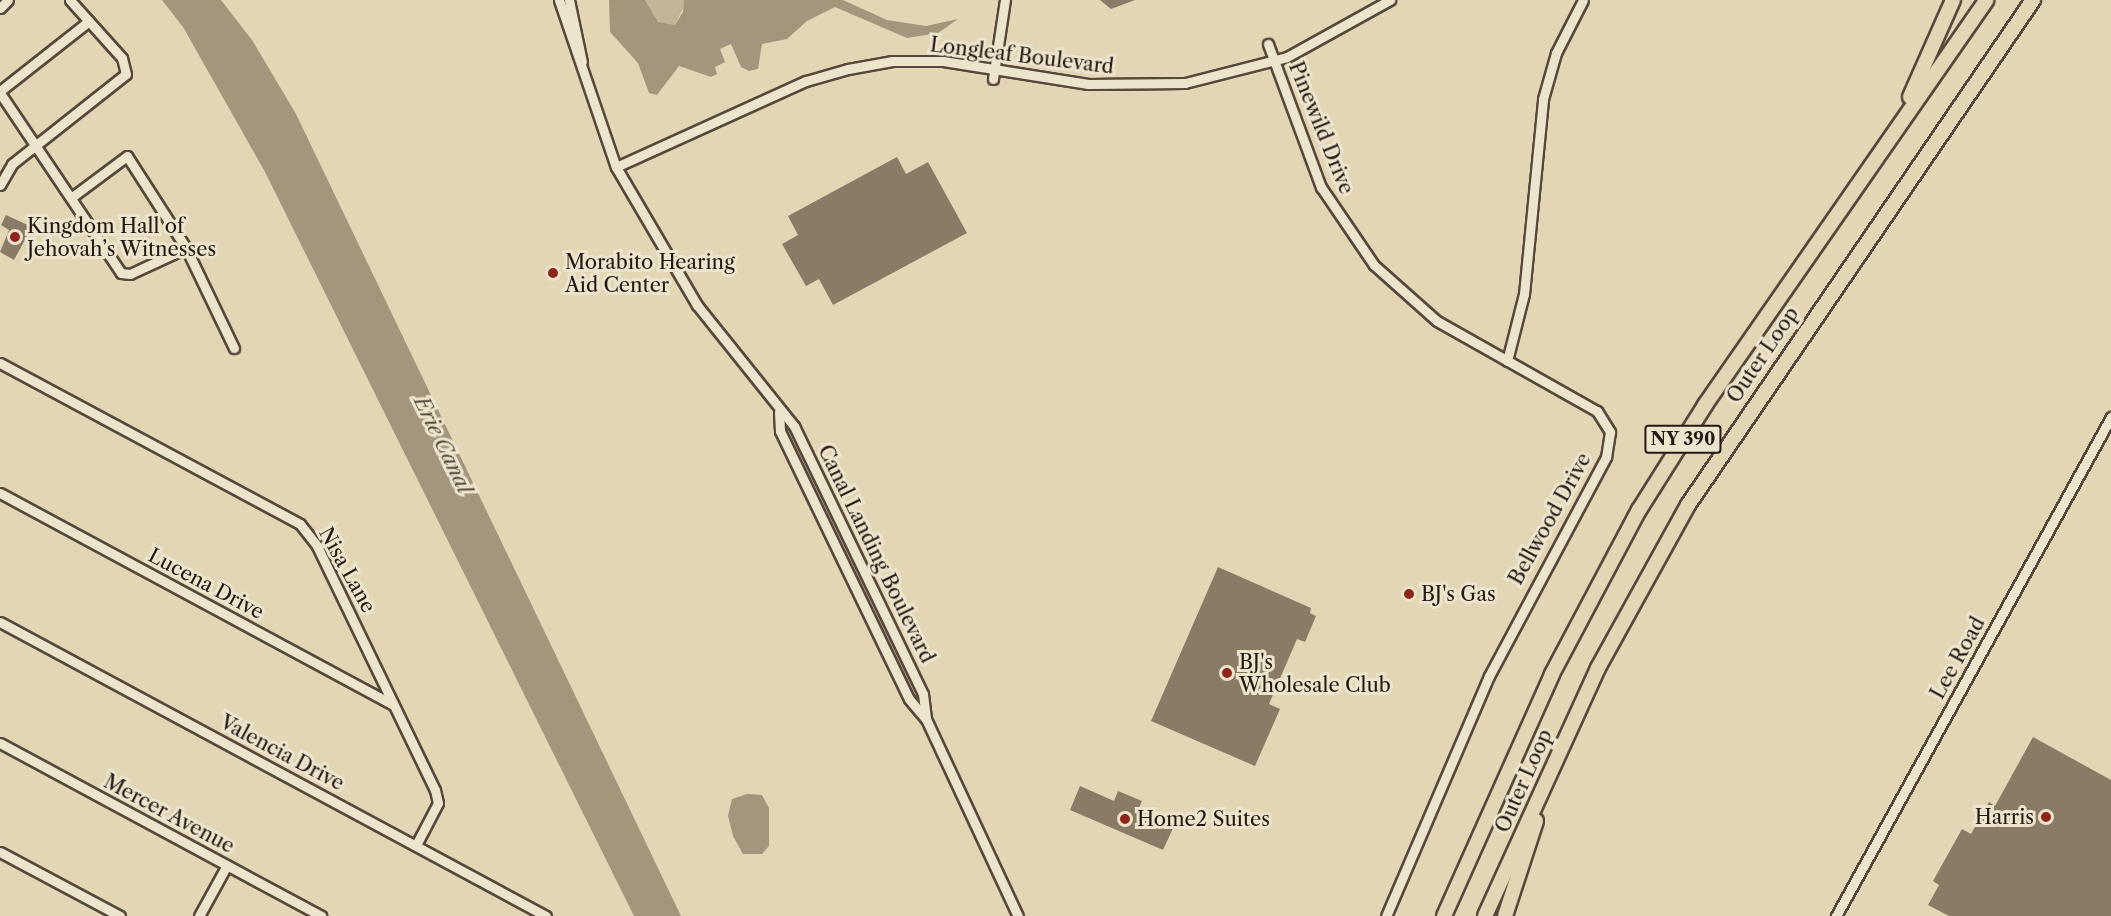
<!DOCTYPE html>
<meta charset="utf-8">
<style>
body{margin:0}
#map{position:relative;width:2111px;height:916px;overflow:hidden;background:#e3d6b4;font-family:"Libre Caslon Text",serif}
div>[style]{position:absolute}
.green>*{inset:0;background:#c3b698}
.water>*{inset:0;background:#a3967d}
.building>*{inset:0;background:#897b66}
.roads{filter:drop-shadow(2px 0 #56483a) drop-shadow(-2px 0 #56483a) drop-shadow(0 2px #56483a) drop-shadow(0 -2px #56483a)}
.minor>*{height:9px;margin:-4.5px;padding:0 4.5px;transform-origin:4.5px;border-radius:4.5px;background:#ede4ce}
.highway>*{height:14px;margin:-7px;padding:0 7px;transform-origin:7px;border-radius:7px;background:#e3d6b4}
.dots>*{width:16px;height:16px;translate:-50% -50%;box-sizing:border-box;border:3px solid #ede4ce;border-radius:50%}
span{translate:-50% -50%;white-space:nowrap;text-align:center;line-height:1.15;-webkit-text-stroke:6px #ede4ce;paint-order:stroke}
.shield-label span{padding:2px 4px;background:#ede4ce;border:2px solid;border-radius:4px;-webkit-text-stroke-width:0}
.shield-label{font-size:18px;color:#271911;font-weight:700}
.street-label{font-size:20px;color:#271911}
.poi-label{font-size:20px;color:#271911}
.left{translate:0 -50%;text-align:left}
.right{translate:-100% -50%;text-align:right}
.water-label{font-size:21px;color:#594b3c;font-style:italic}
</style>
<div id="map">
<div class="green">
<i style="clip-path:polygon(645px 0,684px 0,685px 4px,675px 25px,658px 22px)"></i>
</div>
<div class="water">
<i style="clip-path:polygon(162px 0,221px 0,252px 40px,296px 114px,681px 916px,634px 916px,265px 172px,183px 27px)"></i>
<i style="clip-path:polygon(609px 0,645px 0,658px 22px,675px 25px,683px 12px,684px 0,843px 0,887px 20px,926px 26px,958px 19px,938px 33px,907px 38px,835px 7px,807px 21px,787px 39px,762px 44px,758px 69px,749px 71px,741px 67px,731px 44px,720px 49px,725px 62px,715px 67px,717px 74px,711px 77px,679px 66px,657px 95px,649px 93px,638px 63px,610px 32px)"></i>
<i style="clip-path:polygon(747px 794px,762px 795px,769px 808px,769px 846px,762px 854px,743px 854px,733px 836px,728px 816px,732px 799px)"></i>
</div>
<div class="building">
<i style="clip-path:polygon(1100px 0,1135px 0,1111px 9px)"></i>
<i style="clip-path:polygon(897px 157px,906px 174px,928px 162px,967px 233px,833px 305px,819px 279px,806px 286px,782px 244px,798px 235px,788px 216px)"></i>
<i style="clip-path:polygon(6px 215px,32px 227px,14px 260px,0 252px,9px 230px,1px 225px)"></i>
<i style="clip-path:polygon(1218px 567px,1311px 608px,1310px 613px,1316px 616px,1305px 642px,1297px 639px,1269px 704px,1280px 709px,1255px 766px,1151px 721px)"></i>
<i style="clip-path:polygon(2033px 737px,2111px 780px,2111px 916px,1949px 916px,1928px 905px,1939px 885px,1933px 881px,1962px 829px,1971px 834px,1989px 802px,1995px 806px)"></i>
<i style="clip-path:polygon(1080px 786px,1114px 801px,1118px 791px,1142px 801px,1139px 808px,1143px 812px,1174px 826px,1163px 850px,1070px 810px)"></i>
</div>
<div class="roads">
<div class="minor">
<i style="left:559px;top:0;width:176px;rotate:71.2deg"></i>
<i style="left:616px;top:167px;width:160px;rotate:59.6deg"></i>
<i style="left:697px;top:305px;width:155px;rotate:51.3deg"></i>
<i style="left:794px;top:426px;width:297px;rotate:64.3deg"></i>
<i style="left:923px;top:694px;width:25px;rotate:83deg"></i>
<i style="left:569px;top:0;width:63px;rotate:78.2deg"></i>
<i style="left:0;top:8px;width:11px;rotate:-45deg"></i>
<i style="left:1268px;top:44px;width:153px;rotate:69.7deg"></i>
<i style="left:1321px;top:187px;width:94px;rotate:55.8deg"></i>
<i style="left:1374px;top:265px;width:84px;rotate:41.6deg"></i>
<i style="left:1437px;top:321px;width:184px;rotate:29.4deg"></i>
<i style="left:1597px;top:411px;width:25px;rotate:58deg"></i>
<i style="left:1610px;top:432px;width:25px;rotate:99deg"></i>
<i style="left:1606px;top:457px;width:248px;rotate:118.1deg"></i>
<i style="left:1489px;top:676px;width:261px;rotate:113.2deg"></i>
<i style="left:993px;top:79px;width:80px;rotate:-81.4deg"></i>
<i style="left:0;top:91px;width:113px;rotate:-38.2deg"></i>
<i style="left:0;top:93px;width:217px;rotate:56.1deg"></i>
<i style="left:121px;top:273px;width:9px;rotate:6deg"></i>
<i style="left:130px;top:274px;width:62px;rotate:-24.9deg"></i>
<i style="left:186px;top:248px;width:109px;rotate:-122.7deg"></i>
<i style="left:127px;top:156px;width:69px;rotate:143.3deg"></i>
<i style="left:616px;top:167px;width:209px;rotate:-24.4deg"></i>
<i style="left:806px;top:81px;width:44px;rotate:-15.9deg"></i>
<i style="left:848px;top:69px;width:45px;rotate:-10.3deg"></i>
<i style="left:892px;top:61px;width:51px"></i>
<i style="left:943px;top:61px;width:147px;rotate:9deg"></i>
<i style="left:1088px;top:84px;width:97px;rotate:-0.6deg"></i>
<i style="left:1185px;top:83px;width:105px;rotate:-14.3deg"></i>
<i style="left:1287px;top:57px;width:118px;rotate:-29deg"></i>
<i style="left:0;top:185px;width:24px;rotate:-60deg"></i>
<i style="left:12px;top:164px;width:145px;rotate:-38.3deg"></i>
<i style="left:126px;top:74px;width:16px;rotate:-104deg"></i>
<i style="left:122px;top:58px;width:78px;rotate:-131.9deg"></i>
<i style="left:186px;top:248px;width:111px;rotate:64.4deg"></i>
<i style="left:1507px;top:361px;width:69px;rotate:-75.8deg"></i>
<i style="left:1524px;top:294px;width:196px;rotate:-84.4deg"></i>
<i style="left:1543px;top:99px;width:48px;rotate:-74.2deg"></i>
<i style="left:1556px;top:53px;width:59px;rotate:-63deg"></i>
<i style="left:0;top:363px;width:340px;rotate:28.2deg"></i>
<i style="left:300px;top:524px;width:28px;rotate:52deg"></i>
<i style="left:317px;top:546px;width:271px;rotate:64.2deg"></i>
<i style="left:435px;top:790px;width:13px;rotate:77deg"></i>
<i style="left:438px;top:803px;width:47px;rotate:117.6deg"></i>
<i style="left:779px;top:412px;width:19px;rotate:87deg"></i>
<i style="left:780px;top:431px;width:297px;rotate:64.3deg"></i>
<i style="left:909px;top:699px;width:26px;rotate:50deg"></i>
<i style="left:926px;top:719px;width:217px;rotate:65deg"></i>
<i style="left:0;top:493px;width:447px;rotate:28.3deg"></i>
<i style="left:0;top:622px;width:620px;rotate:28.3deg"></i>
<i style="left:0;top:743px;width:365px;rotate:28.3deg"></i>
<i style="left:0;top:852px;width:136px;rotate:28.1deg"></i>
<i style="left:199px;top:916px;width:58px;rotate:-61.2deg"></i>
<i style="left:1836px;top:916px;width:570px;rotate:-61.14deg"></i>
</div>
<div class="highway">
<i style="left:1910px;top:97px;width:106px;rotate:-66.1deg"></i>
<i style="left:1444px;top:916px;width:265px;rotate:-65.9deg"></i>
<i style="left:1552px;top:674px;width:186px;rotate:-62.1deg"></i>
<i style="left:1639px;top:510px;width:124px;rotate:-57.8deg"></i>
<i style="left:1705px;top:405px;width:493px;rotate:-55.2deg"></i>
<i style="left:1485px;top:916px;width:273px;rotate:-65.5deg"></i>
<i style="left:1598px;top:668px;width:186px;rotate:-61.1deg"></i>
<i style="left:1688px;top:505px;width:612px;rotate:-55.66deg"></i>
<i style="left:1505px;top:916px;width:100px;rotate:-71.9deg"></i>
</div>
</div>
<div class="dots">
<i style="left:15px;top:237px;background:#8f2418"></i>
<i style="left:553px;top:273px;background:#8f2418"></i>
<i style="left:1409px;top:594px;background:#8f2418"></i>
<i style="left:1227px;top:673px;background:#8f2418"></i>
<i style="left:2046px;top:817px;background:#8f2418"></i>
<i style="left:1125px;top:819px;background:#8f2418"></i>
</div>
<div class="shield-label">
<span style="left:1683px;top:439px">NY 390</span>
</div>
<div class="street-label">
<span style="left:1022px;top:56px;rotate:7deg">Longleaf Boulevard</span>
<span style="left:1321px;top:128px;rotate:68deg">Pinewild Drive</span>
<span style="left:1763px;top:355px;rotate:-56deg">Outer Loop</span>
<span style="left:1550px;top:519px;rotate:-61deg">Bellwood Drive</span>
<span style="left:876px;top:554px;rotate:64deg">Canal Landing Boulevard</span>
<span style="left:347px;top:570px;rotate:61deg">Nisa Lane</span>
<span style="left:206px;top:584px;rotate:28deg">Lucena Drive</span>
<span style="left:1958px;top:658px;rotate:-61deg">Lee Road</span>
<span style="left:282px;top:753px;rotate:28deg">Valencia Drive</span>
<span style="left:1524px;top:781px;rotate:-66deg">Outer Loop</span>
<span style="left:169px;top:814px;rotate:28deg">Mercer Avenue</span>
</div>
<div class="poi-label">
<span class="left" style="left:27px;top:238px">Kingdom Hall of<br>Jehovah’s Witnesses</span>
<span class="left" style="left:565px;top:274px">Morabito Hearing<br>Aid Center</span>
<span class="left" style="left:1421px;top:594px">BJ's Gas</span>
<span class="left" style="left:1239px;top:674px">BJ's<br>Wholesale Club</span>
<span class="right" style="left:2034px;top:817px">Harris</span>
<span class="left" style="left:1137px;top:819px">Home2 Suites</span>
</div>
<div class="water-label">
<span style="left:443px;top:445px;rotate:64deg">Erie Canal</span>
</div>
</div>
